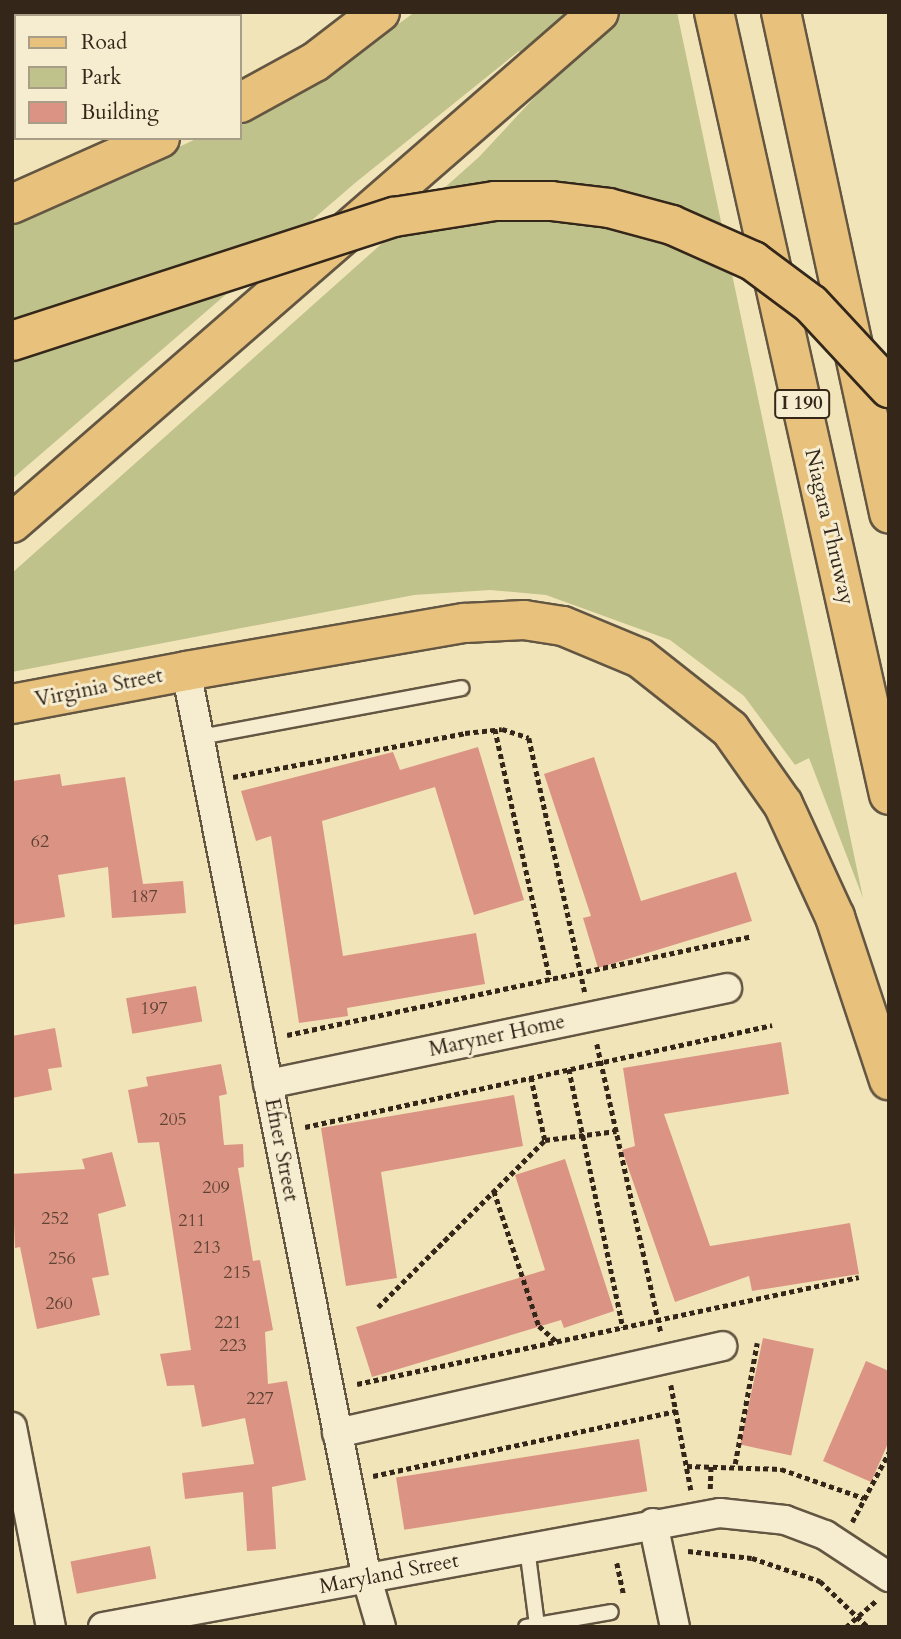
<!DOCTYPE html>
<style>
body{margin:0}
#map{position:relative;width:901px;height:1639px;overflow:hidden;background:#f1e4b8;font-family:Cardo,serif}
div>[style]{position:absolute}
.green>*{inset:0;background:#c0c28b}
.building>*{inset:0;background:#db9484;transform-origin:0 0}
.path>*{height:4.5px;margin-top:-2.25px;transform-origin:0;background:repeating-linear-gradient(90deg,#34271a 0 5px,transparent 0 8.5px)}
.roads{filter:drop-shadow(2px 0 #635642) drop-shadow(-2px 0 #635642) drop-shadow(0 2px #635642) drop-shadow(0 -2px #635642)}
.service>*{height:14px;margin:-7px;padding:0 7px;transform-origin:7px;border-radius:7px;background:#f6edd1}
.minor>*{height:28px;margin:-14px;padding:0 14px;transform-origin:14px;border-radius:14px;background:#f6edd1}
.primary>*{height:38px;margin:-19px;padding:0 19px;transform-origin:19px;border-radius:19px;background:#e8c27c}
.motorway>*{height:38px;margin:-19px;padding:0 19px;transform-origin:19px;border-radius:19px;background:#e8c27c}
.bridges{filter:drop-shadow(2px 0 #34271a) drop-shadow(-2px 0 #34271a) drop-shadow(0 2px #34271a) drop-shadow(0 -2px #34271a)}
.motorway-bridge>*{height:38px;margin:-19px;padding:0 19px;transform-origin:19px;border-radius:19px;background:#e8c27c}
span{translate:-50% -50%;white-space:nowrap;text-align:center;line-height:1.15;-webkit-text-stroke:6px #f6edd1;paint-order:stroke}
.number-label{font-size:18px;color:#5e4234}
.number-label span{-webkit-text-stroke-width:0}
.shield-label span{padding:2px 5px;background:#f6edd1;border:2px solid;border-radius:5px;-webkit-text-stroke-width:0}
.shield-label{font-size:19px;color:#34271a;font-weight:700}
.street-label{font-size:21px;color:#34271a}
.frame{position:absolute;inset:0;border:14px solid #34271a;pointer-events:none}
.legend{position:absolute;left:14px;top:14px;width:228px;height:126px;box-sizing:border-box;background:#f6edd1;border:2px solid #a89e88;margin:0;padding:9px 12px;list-style:none;font-size:21px;color:#34271a}
.legend li{display:flex;align-items:center;gap:14px;height:35px}
.legend b{width:35px;border:2px solid #a89e88}
</style>
<div id="map">
<div class="green">
<i style="clip-path:polygon(415px 12px,677px 12px,863px 898px,809px 758px,795px 765px,744px 696px,670px 640px,546px 595px,490px 590px,414px 595px,12px 672px,12px 573px,479px 157px,546px 85px,519px 51px,355px 183px,12px 479px,12px 226px,198px 138px,240px 138px,240px 118px,322px 79px)"></i>
</div>
<div class="building">
<i style="clip-path:polygon(478px 747px,524px 900px,474px 915px,435px 787px,322px 821px,343px 956px,476px 933px,485px 984px,347px 1008px,348px 1016px,299px 1023px,271px 836px,256px 841px,241px 791px,393px 752px,400px 770px)"></i>
<i style="clip-path:polygon(594px 757px,641px 901px,736px 872px,752px 921px,598px 968px,583px 918px,591px 916px,544px 774px)"></i>
<i style="clip-path:polygon(60px 774px,62px 786px,125px 777px,143px 884px,183px 881px,186px 913px,112px 918px,108px 867px,58px 875px,65px 917px,12px 925px,12px 781px)"></i>
<i style="left:196px;top:986px;width:36px;height:71px;rotate:80deg"></i>
<i style="clip-path:polygon(55px 1028px,62px 1067px,48px 1069px,52px 1090px,12px 1098px,12px 1036px)"></i>
<i style="clip-path:polygon(781px 1042px,789px 1094px,664px 1114px,710px 1246px,850px 1223px,859px 1274px,752px 1291px,749px 1276px,675px 1302px,622px 1150px,635px 1146px,623px 1068px)"></i>
<i style="clip-path:polygon(221px 1064px,227px 1094px,219px 1096px,224px 1145px,243px 1144px,244px 1167px,238px 1168px,253px 1261px,260px 1260px,273px 1330px,265px 1332px,268px 1384px,287px 1381px,306px 1480px,272px 1487px,276px 1549px,247px 1551px,243px 1492px,185px 1499px,182px 1473px,254px 1464px,245px 1418px,202px 1427px,194px 1385px,167px 1386px,160px 1354px,191px 1350px,159px 1142px,138px 1143px,128px 1090px,148px 1086px,146px 1077px)"></i>
<i style="clip-path:polygon(514px 1095px,523px 1146px,381px 1172px,397px 1278px,346px 1286px,321px 1128px)"></i>
<i style="clip-path:polygon(112px 1152px,126px 1206px,98px 1214px,109px 1275px,92px 1278px,100px 1315px,37px 1329px,20px 1247px,15px 1248px,12px 1174px,85px 1169px,82px 1159px)"></i>
<i style="clip-path:polygon(565px 1159px,614px 1311px,564px 1328px,561px 1320px,372px 1377px,356px 1327px,545px 1270px,515px 1175px)"></i>
<i style="left:763px;top:1338px;width:52px;height:109px;rotate:12deg"></i>
<i style="clip-path:polygon(866px 1361px,889px 1371px,889px 1441px,871px 1482px,823px 1461px)"></i>
<i style="left:639px;top:1439px;width:53px;height:246px;rotate:81deg"></i>
<i style="left:150px;top:1546px;width:33px;height:81px;rotate:79deg"></i>
</div>
<div class="path">
<i style="left:106px;top:12px;width:4px;rotate:90deg"></i>
<i style="left:162px;top:16px;width:20px;rotate:-11deg"></i>
<i style="left:12px;top:52px;width:19px;rotate:78deg"></i>
<i style="left:12px;top:98px;width:4px;rotate:-14deg"></i>
<i style="left:495px;top:729px;width:256px;rotate:77.6deg"></i>
<i style="left:233px;top:777px;width:236px;rotate:-10.7deg"></i>
<i style="left:465px;top:733px;width:37px;rotate:-6deg"></i>
<i style="left:502px;top:729px;width:28px;rotate:18deg"></i>
<i style="left:529px;top:738px;width:260px;rotate:77.6deg"></i>
<i style="left:287px;top:1035px;width:475px;rotate:-12deg"></i>
<i style="left:597px;top:1044px;width:296px;rotate:77.5deg"></i>
<i style="left:569px;top:1069px;width:264px;rotate:78.2deg"></i>
<i style="left:531px;top:1077px;width:65px;rotate:77.5deg"></i>
<i style="left:305px;top:1127px;width:478px;rotate:-12.3deg"></i>
<i style="left:494px;top:1191px;width:142px;rotate:71.6deg"></i>
<i style="left:539px;top:1326px;width:23px;rotate:41deg"></i>
<i style="left:378px;top:1307px;width:236px;rotate:-45deg"></i>
<i style="left:545px;top:1140px;width:72px;rotate:-7.2deg"></i>
<i style="left:357px;top:1384px;width:513px;rotate:-12.03deg"></i>
<i style="left:671px;top:1385px;width:107px;rotate:79.2deg"></i>
<i style="left:735px;top:1464px;width:123px;rotate:-79.7deg"></i>
<i style="left:687px;top:1466px;width:94px;rotate:1.8deg"></i>
<i style="left:781px;top:1469px;width:88px;rotate:19.3deg"></i>
<i style="left:373px;top:1476px;width:310px;rotate:-12.1deg"></i>
<i style="left:710px;top:1489px;width:24px;rotate:-88deg"></i>
<i style="left:852px;top:1522px;width:79px;rotate:-62.1deg"></i>
<i style="left:688px;top:1551px;width:64px;rotate:6.2deg"></i>
<i style="left:752px;top:1558px;width:72px;rotate:18.7deg"></i>
<i style="left:820px;top:1581px;width:66px;rotate:43.8deg"></i>
<i style="left:617px;top:1563px;width:33px;rotate:78deg"></i>
<i style="left:846px;top:1627px;width:41px;rotate:-41.1deg"></i>
</div>
<div class="roads">
<div class="service">
<i style="left:200px;top:737px;width:266px;rotate:-10.6deg"></i>
<i style="left:527px;top:1548px;width:78px;rotate:82.6deg"></i>
<i style="left:526px;top:1627px;width:86px;rotate:-10deg"></i>
</div>
<div class="minor">
<i style="left:186px;top:671px;width:926px;rotate:78.73deg"></i>
<i style="left:367px;top:1579px;width:50px;rotate:73.7deg"></i>
<i style="left:268px;top:1084px;width:469px;rotate:-11.8deg"></i>
<i style="left:12px;top:1427px;width:204px;rotate:79deg"></i>
<i style="left:337px;top:1433px;width:395px;rotate:-12.7deg"></i>
<i style="left:653px;top:1523px;width:106px;rotate:78.1deg"></i>
<i style="left:103px;top:1627px;width:627px;rotate:-10.47deg"></i>
<i style="left:720px;top:1513px;width:65px;rotate:6.1deg"></i>
<i style="left:785px;top:1520px;width:43px;rotate:20.6deg"></i>
<i style="left:825px;top:1535px;width:77px;rotate:33.3deg"></i>
</div>
<div class="primary">
<i style="left:12px;top:704px;width:177px;rotate:-10.7deg"></i>
</div>
<div class="motorway">
<i style="left:714px;top:12px;width:802px;rotate:77.4deg"></i>
<i style="left:781px;top:12px;width:513px;rotate:77.83deg"></i>
<i style="left:240px;top:103px;width:85px;rotate:-28.7deg"></i>
<i style="left:315px;top:62px;width:82px;rotate:-37.6deg"></i>
<i style="left:12px;top:204px;width:162px;rotate:-24deg"></i>
<i style="left:12px;top:523px;width:778px;rotate:-41.04deg"></i>
<i style="left:186px;top:671px;width:283px;rotate:-9.8deg"></i>
<i style="left:465px;top:623px;width:59px;rotate:-2.9deg"></i>
<i style="left:524px;top:620px;width:39px;rotate:9deg"></i>
<i style="left:563px;top:626px;width:83px;rotate:22.6deg"></i>
<i style="left:640px;top:658px;width:115px;rotate:38.3deg"></i>
<i style="left:730px;top:729px;width:92px;rotate:54.8deg"></i>
<i style="left:783px;top:804px;width:124px;rotate:65.3deg"></i>
<i style="left:835px;top:917px;width:172px;rotate:71.7deg"></i>
</div>
</div>
<div class="bridges">
<div class="motorway-bridge">
<i style="left:12px;top:341px;width:402px;rotate:-18deg"></i>
<i style="left:394px;top:217px;width:102px;rotate:-9deg"></i>
<i style="left:495px;top:201px;width:56px"></i>
<i style="left:551px;top:201px;width:58px;rotate:6.9deg"></i>
<i style="left:609px;top:208px;width:65px;rotate:15.1deg"></i>
<i style="left:672px;top:225px;width:89px;rotate:24deg"></i>
<i style="left:753px;top:261px;width:72px;rotate:36.6deg"></i>
<i style="left:811px;top:304px;width:115px;rotate:47.1deg"></i>
</div>
</div>
<div class="number-label">
<span style="left:40px;top:842px">62</span>
<span style="left:144px;top:897px">187</span>
<span style="left:154px;top:1009px">197</span>
<span style="left:173px;top:1120px">205</span>
<span style="left:216px;top:1188px">209</span>
<span style="left:55px;top:1219px">252</span>
<span style="left:192px;top:1221px">211</span>
<span style="left:207px;top:1248px">213</span>
<span style="left:62px;top:1259px">256</span>
<span style="left:237px;top:1273px">215</span>
<span style="left:59px;top:1304px">260</span>
<span style="left:228px;top:1323px">221</span>
<span style="left:233px;top:1346px">223</span>
<span style="left:260px;top:1399px">227</span>
</div>
<div class="shield-label">
<span style="left:802px;top:404px">I 190</span>
</div>
<div class="street-label">
<span style="left:829px;top:527px;rotate:77deg">Niagara Thruway</span>
<span style="left:99px;top:688px;rotate:-11deg">Virginia Street</span>
<span style="left:497px;top:1036px;rotate:-12deg">Maryner Home</span>
<span style="left:281px;top:1150px;rotate:79deg">Efner Street</span>
<span style="left:389px;top:1574px;rotate:-11deg">Maryland Street</span>
</div>
<div class="frame"></div>
<ul class="legend">
<li><b style="height:9px;background:#e8c27c"></b>Road</li>
<li><b style="height:19px;background:#c0c28b"></b>Park</li>
<li><b style="height:19px;background:#db9484"></b>Building</li>
</ul>
</div>
